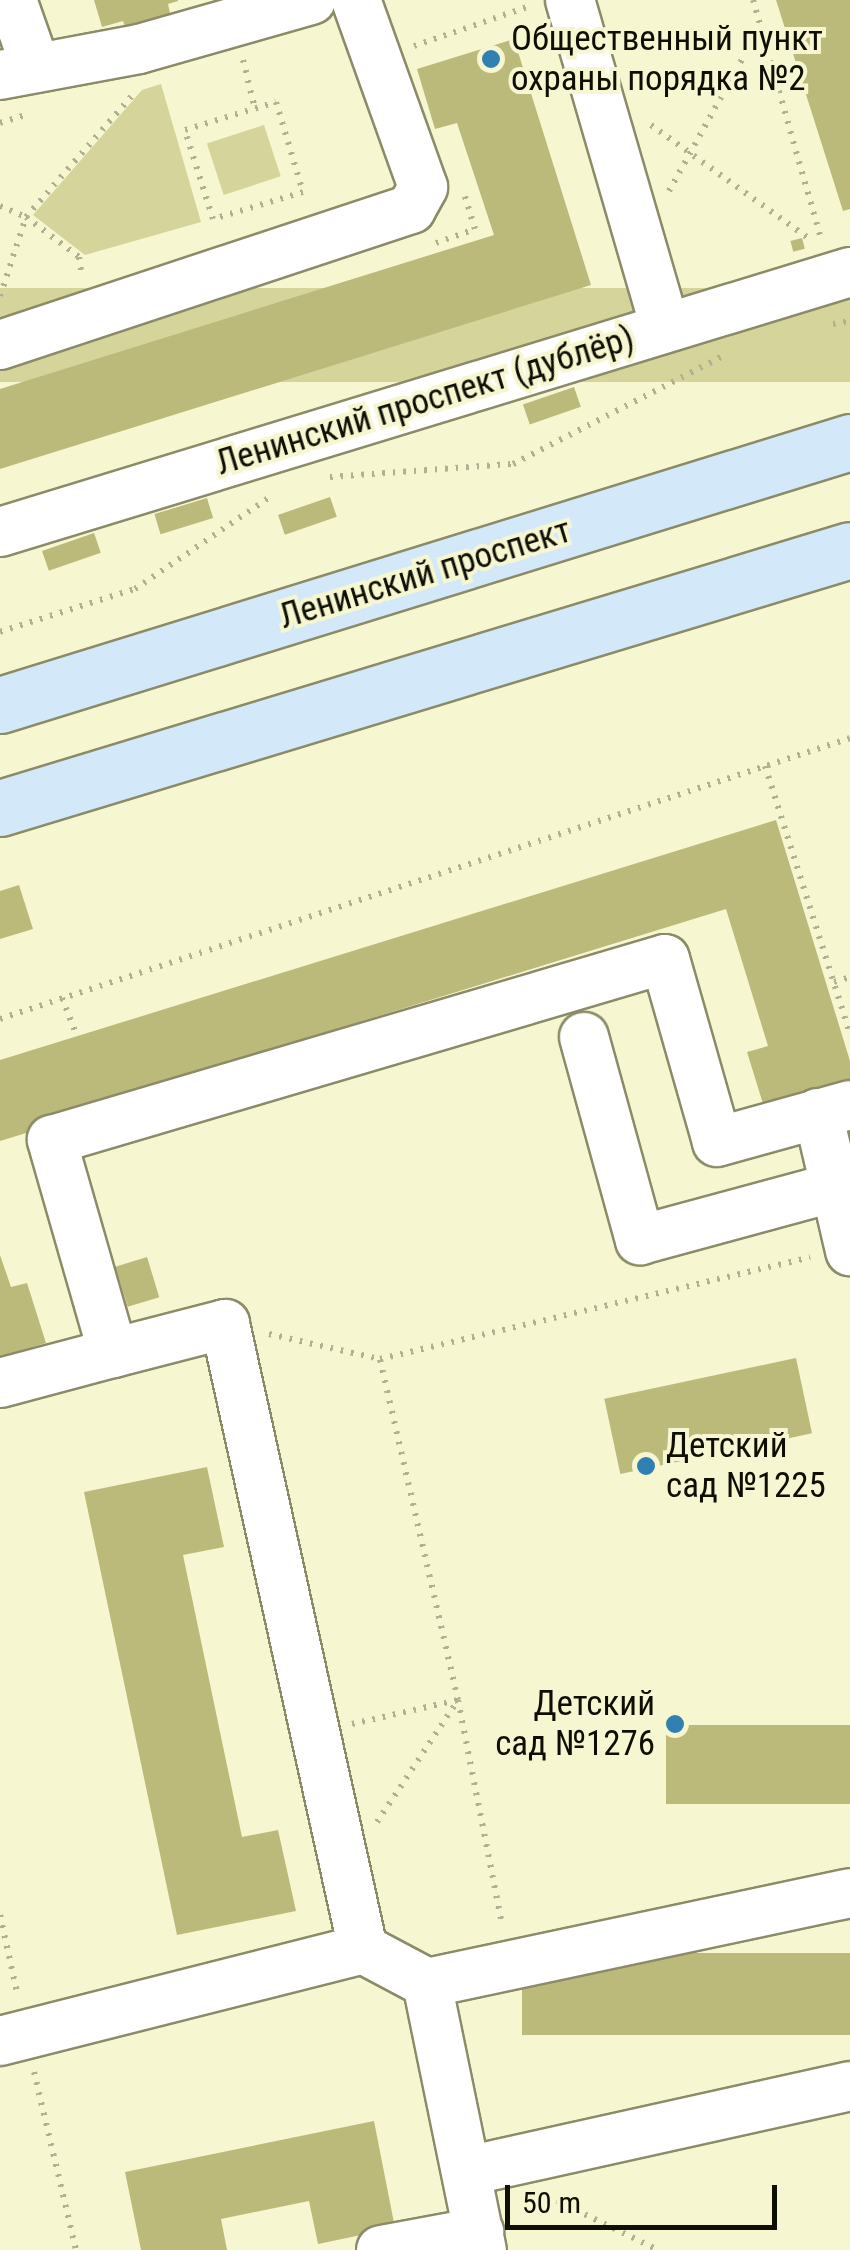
<!DOCTYPE html>
<meta charset="utf-8">
<style>
body{margin:0}
#map{position:relative;width:850px;height:2250px;overflow:hidden;background:#f6f6d1;font-family:"Roboto Condensed",sans-serif}
div>[style]{position:absolute}
.green>*{inset:0;background:#d5d49a;transform-origin:0 0}
.building>*{inset:0;background:#bcba7b;transform-origin:0 0}
.path>*{height:6px;margin-top:-3px;transform-origin:0;background:repeating-linear-gradient(90deg,#b0b093 0 2.5px,transparent 0 10.5px)}
.roads{filter:drop-shadow(2px 0 #8c8b69) drop-shadow(-2px 0 #8c8b69) drop-shadow(0 2px #8c8b69) drop-shadow(0 -2px #8c8b69)}
.minor>*{height:48px;margin:-24px;padding:0 24px;transform-origin:24px;border-radius:24px;background:#fff}
.major>*{height:55px;margin:-27.5px;padding:0 27.5px;transform-origin:27.5px;border-radius:27.5px;background:#d3e8f8}
.dots>*{width:28px;height:28px;translate:-50% -50%;box-sizing:border-box;border:5px solid #f6f6d1;border-radius:50%}
span{translate:-50% -50%;white-space:nowrap;text-align:center;line-height:1.15;-webkit-text-stroke:8px #f6f6d1;paint-order:stroke}
.poi-label{font-size:35px;color:#0e0e03}
.left{translate:0 -50%;text-align:left}
.right{translate:-100% -50%;text-align:right}
.street-label{font-size:35px;color:#0e0e03}
.scale{position:absolute;left:505px;top:2185px;width:272px;height:45px;box-sizing:border-box;border:5px solid #0e0e03;border-top:0;padding-left:12px;font-size:30px;line-height:35px;white-space:nowrap;color:#0e0e03;-webkit-text-stroke:8px #f6f6d1;paint-order:stroke}
</style>
<div id="map">
<div class="green">
<i style="clip-path:polygon(161px 84px,201px 222px,85px 255px,33px 215px,142px 90px)"></i>
<i style="left:264px;top:125px;width:54px;height:60px;rotate:72deg"></i>
<i style="left:850px;top:288px;width:94px;height:889px;rotate:90deg"></i>
</div>
<div class="building">
<i style="clip-path:polygon(94px 0,178px 0,178px 1px,168px 4px,170px 13px,127px 33px,123px 21px,102px 27px)"></i>
<i style="clip-path:polygon(776px 0,850px 0,850px 209px,843px 211px)"></i>
<i style="clip-path:polygon(514px 39px,591px 285px,0 469px,0 389px,494px 235px,457px 123px,435px 129px,417px 69px)"></i>
<i style="left:802px;top:238px;width:11px;height:12px;rotate:75deg"></i>
<i style="left:574px;top:387px;width:21px;height:54px;rotate:71deg"></i>
<i style="left:330px;top:497px;width:21px;height:55px;rotate:71deg"></i>
<i style="left:207px;top:498px;width:21px;height:55px;rotate:73deg"></i>
<i style="left:94px;top:533px;width:21px;height:55px;rotate:71deg"></i>
<i style="clip-path:polygon(776px 820px,850px 1061px,850px 1080px,764px 1107px,747px 1052px,768px 1046px,726px 909px,119px 1096px,121px 1104px,0 1141px,0 1060px)"></i>
<i style="clip-path:polygon(19px 885px,33px 929px,0 939px,0 891px)"></i>
<i style="clip-path:polygon(0 1255px,11px 1287px,27px 1283px,46px 1343px,0 1357px)"></i>
<i style="left:147px;top:1257px;width:42px;height:33px;rotate:73deg"></i>
<i style="left:796px;top:1358px;width:77px;height:196px;rotate:78deg"></i>
<i style="clip-path:polygon(207px 1467px,224px 1547px,183px 1555px,242px 1837px,278px 1830px,296px 1911px,177px 1935px,84px 1492px)"></i>
<i style="left:850px;top:1725px;width:79px;height:184px;rotate:90deg"></i>
<i style="left:850px;top:1953px;width:82px;height:328px;rotate:90deg"></i>
<i style="clip-path:polygon(374px 2121px,395px 2228px,318px 2244px,309px 2201px,221px 2219px,227px 2250px,141px 2250px,125px 2172px)"></i>
</div>
<div class="path">
<i style="left:753px;top:0;width:248px;rotate:74.1deg"></i>
<i style="left:414px;top:46px;width:123px;rotate:-19deg"></i>
<i style="left:243px;top:60px;width:50px;rotate:76.2deg"></i>
<i style="left:276px;top:102px;width:94px;rotate:73.3deg"></i>
<i style="left:303px;top:192px;width:94px;rotate:163.3deg"></i>
<i style="left:213px;top:219px;width:93px;rotate:-107.5deg"></i>
<i style="left:185px;top:130px;width:95px;rotate:-17.1deg"></i>
<i style="left:0;top:123px;width:24px;rotate:-17deg"></i>
<i style="left:651px;top:125px;width:197px;rotate:35.7deg"></i>
<i style="left:669px;top:191px;width:188px;rotate:-61deg"></i>
<i style="left:0;top:206px;width:28px;rotate:23deg"></i>
<i style="left:26px;top:217px;width:66px;rotate:37deg"></i>
<i style="left:79px;top:257px;width:19px;rotate:81deg"></i>
<i style="left:436px;top:243px;width:41px;rotate:-19.7deg"></i>
<i style="left:475px;top:229px;width:37px;rotate:-107deg"></i>
<i style="left:0;top:296px;width:83px;rotate:-71.8deg"></i>
<i style="left:26px;top:217px;width:166px;rotate:-48.9deg"></i>
<i style="left:833px;top:324px;width:17px;rotate:-10deg"></i>
<i style="left:330px;top:477px;width:183px;rotate:-4.1deg"></i>
<i style="left:513px;top:464px;width:234px;rotate:-27.2deg"></i>
<i style="left:0;top:632px;width:142px;rotate:-17.7deg"></i>
<i style="left:135px;top:589px;width:167px;rotate:-34.3deg"></i>
<i style="left:765px;top:766px;width:281px;rotate:72.4deg"></i>
<i style="left:834px;top:982px;width:17px;rotate:-17deg"></i>
<i style="left:62px;top:998px;width:41px;rotate:68.5deg"></i>
<i style="left:0;top:1019px;width:895px;rotate:-18.29deg"></i>
<i style="left:269px;top:1334px;width:114px;rotate:12.7deg"></i>
<i style="left:352px;top:1724px;width:109px;rotate:-12.8deg"></i>
<i style="left:458px;top:1700px;width:229px;rotate:78.9deg"></i>
<i style="left:377px;top:1822px;width:146px;rotate:-56.4deg"></i>
<i style="left:458px;top:1700px;width:350px;rotate:-102.9deg"></i>
<i style="left:380px;top:1359px;width:442px;rotate:-13.3deg"></i>
<i style="left:0;top:1915px;width:79px;rotate:77.6deg"></i>
<i style="left:34px;top:2072px;width:183px;rotate:76.7deg"></i>
<i style="left:547px;top:2196px;width:123px;rotate:25.9deg"></i>
</div>
<div class="roads">
<div class="minor">
<i style="left:12px;top:0;width:72px;rotate:70.6deg"></i>
<i style="left:570px;top:0;width:341px;rotate:73.8deg"></i>
<i style="left:0;top:75px;width:141px;rotate:-10.6deg"></i>
<i style="left:139px;top:49px;width:179px;rotate:-15.9deg"></i>
<i style="left:0;top:345px;width:433px;rotate:-18.3deg"></i>
<i style="left:411px;top:209px;width:25px;rotate:-61deg"></i>
<i style="left:423px;top:187px;width:199px;rotate:-109.7deg"></i>
<i style="left:0;top:532px;width:889px;rotate:-17.01deg"></i>
<i style="left:584px;top:1037px;width:211px;rotate:74.6deg"></i>
<i style="left:640px;top:1240px;width:202px;rotate:-15.2deg"></i>
<i style="left:818px;top:1113px;width:142px;rotate:76.9deg"></i>
<i style="left:113px;top:1353px;width:116px;rotate:-14.5deg"></i>
<i style="left:225px;top:1324px;width:640px;rotate:77.55deg"></i>
<i style="left:363px;top:1949px;width:72px;rotate:28deg"></i>
<i style="left:427px;top:1983px;width:432px;rotate:-12deg"></i>
<i style="left:0;top:1383px;width:117px;rotate:-14.9deg"></i>
<i style="left:113px;top:1353px;width:222px;rotate:-106deg"></i>
<i style="left:52px;top:1140px;width:639px;rotate:-16.45deg"></i>
<i style="left:665px;top:959px;width:190px;rotate:74.1deg"></i>
<i style="left:717px;top:1142px;width:138px;rotate:-15.5deg"></i>
<i style="left:427px;top:1983px;width:273px;rotate:78.4deg"></i>
<i style="left:0;top:2041px;width:374px;rotate:-14.2deg"></i>
<i style="left:467px;top:2171px;width:392px;rotate:-12.5deg"></i>
<i style="left:381px;top:2250px;width:100px;rotate:-10.4deg"></i>
</div>
<div class="major">
<i style="left:0;top:705px;width:890px;rotate:-17.19deg"></i>
<i style="left:0;top:808px;width:888px;rotate:-16.88deg"></i>
</div>
</div>
<div class="dots">
<i style="left:491px;top:59px;background:#3081b2"></i>
<i style="left:646px;top:1466px;background:#3081b2"></i>
<i style="left:675px;top:1724px;background:#3081b2"></i>
</div>
<div class="poi-label">
<span class="left" style="left:511px;top:59px">Общественный пункт<br>охраны порядка №2</span>
<span class="left" style="left:666px;top:1466px">Детский<br>сад №1225</span>
<span class="right" style="left:655px;top:1724px">Детский<br>сад №1276</span>
</div>
<div class="street-label">
<span style="left:425px;top:401px;rotate:-17deg">Ленинский проспект (дублёр)</span>
<span style="left:425px;top:574px;rotate:-17deg">Ленинский проспект</span>
</div>
<div class="scale">50 m</div>
</div>
